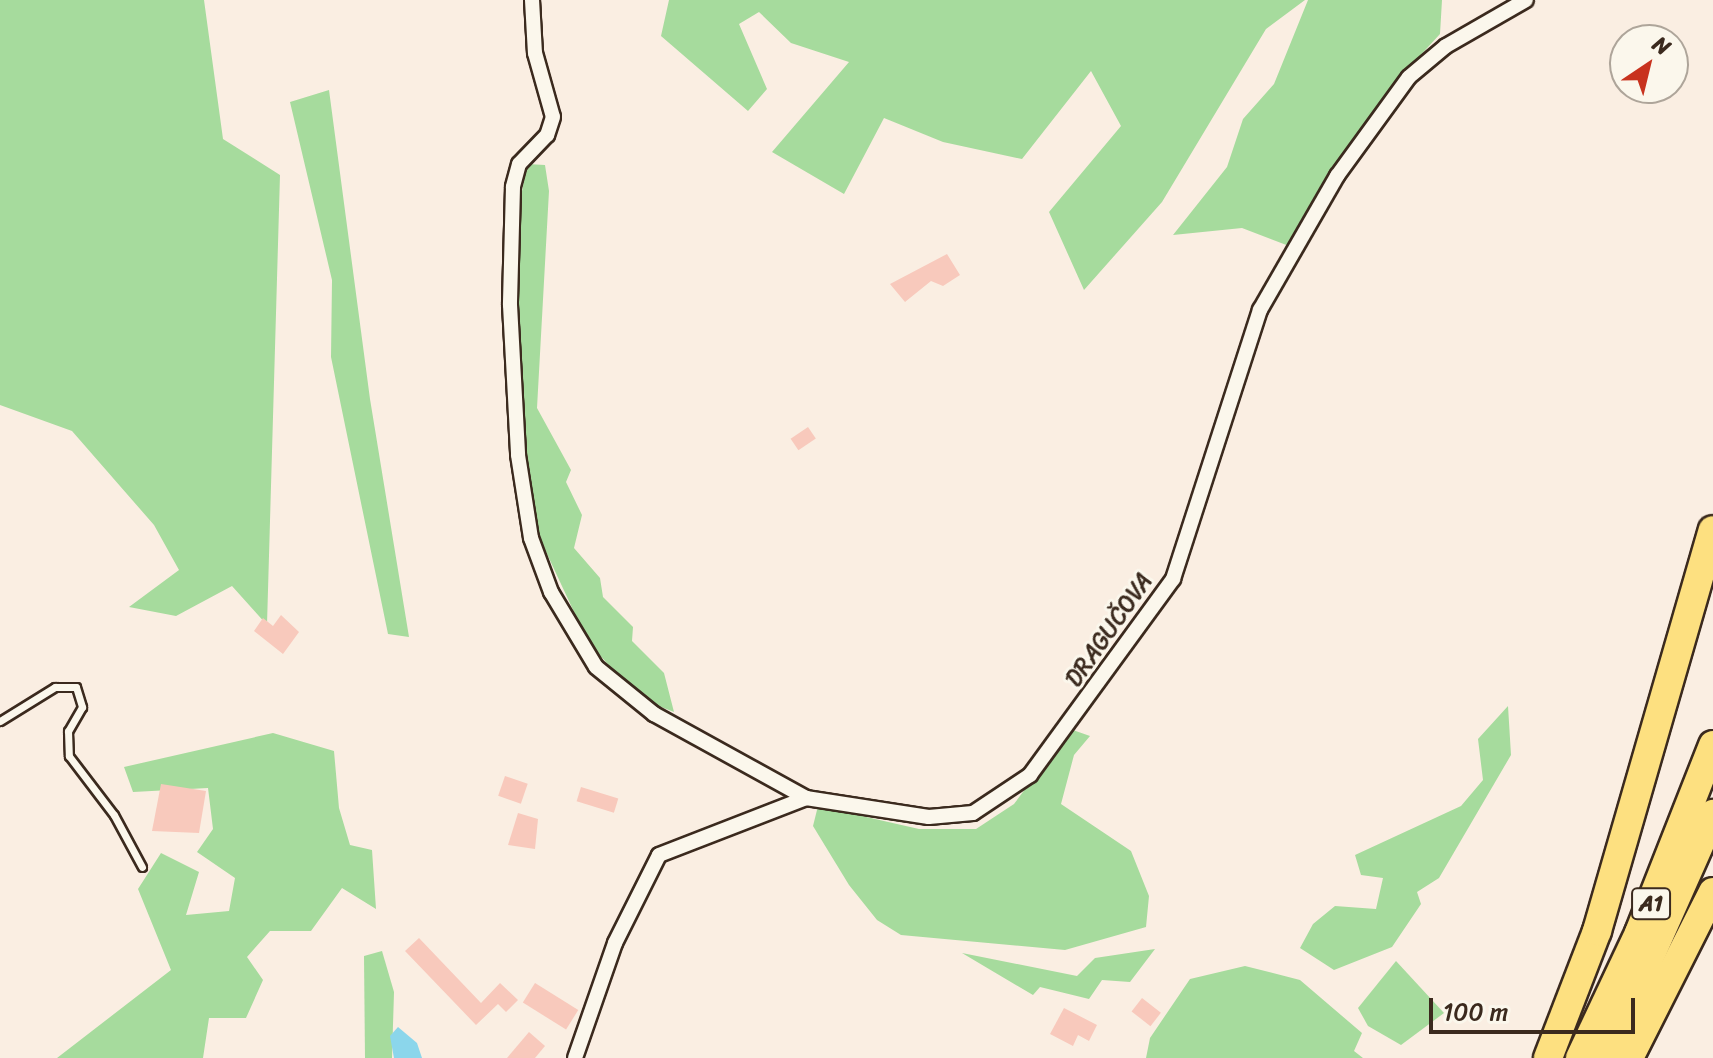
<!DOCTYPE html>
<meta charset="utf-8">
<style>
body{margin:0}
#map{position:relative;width:1713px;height:1058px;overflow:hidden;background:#faeee2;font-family:Sriracha,sans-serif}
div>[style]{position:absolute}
.green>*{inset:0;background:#a6db9d}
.water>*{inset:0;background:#8bd6eb}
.building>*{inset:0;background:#f8c9bc;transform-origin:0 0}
.roads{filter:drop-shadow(2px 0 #3b2a1e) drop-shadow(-2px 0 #3b2a1e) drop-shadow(0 2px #3b2a1e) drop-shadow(0 -2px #3b2a1e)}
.lane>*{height:7px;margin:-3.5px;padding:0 3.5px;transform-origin:3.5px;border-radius:3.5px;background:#fbf7ec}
.street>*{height:14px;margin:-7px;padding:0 7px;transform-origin:7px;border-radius:7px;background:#fbf7ec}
.highway>*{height:28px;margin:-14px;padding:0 14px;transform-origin:14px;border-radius:14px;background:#fde080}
span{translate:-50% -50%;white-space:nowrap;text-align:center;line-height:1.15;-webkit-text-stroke:6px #fbf7ec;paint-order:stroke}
.shield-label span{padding:2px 6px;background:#fbf7ec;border:2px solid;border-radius:6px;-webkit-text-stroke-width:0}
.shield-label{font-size:22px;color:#3b2a1e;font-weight:700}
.street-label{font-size:24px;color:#3b2a1e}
.north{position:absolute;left:1609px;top:24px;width:80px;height:80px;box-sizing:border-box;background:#fbf7ec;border:2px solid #aea59a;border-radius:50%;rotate:35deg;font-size:22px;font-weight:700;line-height:32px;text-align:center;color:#3b2a1e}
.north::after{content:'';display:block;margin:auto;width:28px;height:36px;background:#c8321e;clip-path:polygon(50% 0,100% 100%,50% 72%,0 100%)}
.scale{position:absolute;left:1429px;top:998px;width:206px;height:36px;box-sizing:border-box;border:4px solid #3b2a1e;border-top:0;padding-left:10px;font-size:24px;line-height:28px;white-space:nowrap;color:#3b2a1e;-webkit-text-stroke:6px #fbf7ec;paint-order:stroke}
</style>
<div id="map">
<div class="green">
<i style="clip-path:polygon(0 0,204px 0,223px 139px,280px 175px,267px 625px,232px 586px,176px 616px,129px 607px,179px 570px,154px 525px,72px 431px,0 405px)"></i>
<i style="clip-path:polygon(669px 0,1305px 0,1266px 29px,1162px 202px,1084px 290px,1049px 212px,1121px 126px,1091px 71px,1022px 159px,943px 142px,884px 118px,844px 194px,772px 152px,849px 62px,791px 43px,759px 12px,739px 24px,767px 89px,748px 111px,661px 36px)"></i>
<i style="clip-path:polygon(1308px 0,1442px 0,1440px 34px,1404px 73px,1289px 246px,1242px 228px,1173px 235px,1227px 167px,1243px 119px,1274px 84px)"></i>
<i style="clip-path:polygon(329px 90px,370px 399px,409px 637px,388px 634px,331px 357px,332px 280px,290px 102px)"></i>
<i style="clip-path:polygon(527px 164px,545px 165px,549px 191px,537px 408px,571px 470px,566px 482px,582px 515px,574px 548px,600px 578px,603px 597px,633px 627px,632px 641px,664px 673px,674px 712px,638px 698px,588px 642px,534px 526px,517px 353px,518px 213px)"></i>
<i style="clip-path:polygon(1508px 706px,1511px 755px,1439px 878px,1417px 892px,1421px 904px,1392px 947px,1334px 970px,1300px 948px,1313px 924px,1335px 906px,1376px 909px,1383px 878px,1361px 875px,1355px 855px,1461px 806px,1483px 780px,1478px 739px)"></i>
<i style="clip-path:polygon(1070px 729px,1090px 736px,1074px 755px,1061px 804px,1131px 851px,1149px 896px,1146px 927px,1065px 950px,901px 935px,877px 920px,849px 885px,813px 826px,818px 806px,919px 829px,976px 829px,1014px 804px)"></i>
<i style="clip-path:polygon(273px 733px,334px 751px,339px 808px,350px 845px,372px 850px,376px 909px,342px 888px,311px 931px,270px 931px,247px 957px,263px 980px,246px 1018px,209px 1018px,203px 1058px,57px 1058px,171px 970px,138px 889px,161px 853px,199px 872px,186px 915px,229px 911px,235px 878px,197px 852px,213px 829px,208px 788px,133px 792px,124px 767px)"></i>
<i style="clip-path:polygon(1155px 949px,1130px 982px,1102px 980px,1089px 999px,1040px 987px,1033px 995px,962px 953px,1077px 976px,1095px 958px)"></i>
<i style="clip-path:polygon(382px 951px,394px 992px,392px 1058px,365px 1058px,364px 956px)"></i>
<i style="clip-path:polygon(1396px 961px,1444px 1013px,1401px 1045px,1368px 1026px,1358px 1008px)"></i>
<i style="clip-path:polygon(1245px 966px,1300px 980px,1362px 1033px,1354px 1051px,1363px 1058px,1146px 1058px,1150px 1038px,1190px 979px)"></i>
</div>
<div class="water">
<i style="clip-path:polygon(398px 1027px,417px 1043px,422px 1058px,394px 1058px,390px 1036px)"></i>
</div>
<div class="building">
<i style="clip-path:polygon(947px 254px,960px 275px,943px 286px,931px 281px,905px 302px,890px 284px)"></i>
<i style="left:808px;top:427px;width:14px;height:21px;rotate:56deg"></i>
<i style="clip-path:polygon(281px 615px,299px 632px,283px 654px,254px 631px,263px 618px,273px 626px)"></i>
<i style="left:505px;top:776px;width:24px;height:21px;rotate:19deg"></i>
<i style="clip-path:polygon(161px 784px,206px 791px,199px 833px,152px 831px)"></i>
<i style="left:581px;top:787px;width:39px;height:15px;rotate:17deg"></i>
<i style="clip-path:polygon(518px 813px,538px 819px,535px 849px,508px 845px)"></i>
<i style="clip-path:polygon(419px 938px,481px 1003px,500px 983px,518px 1000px,506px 1012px,498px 1004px,476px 1025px,405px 951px)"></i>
<i style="left:535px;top:983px;width:51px;height:23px;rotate:32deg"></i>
<i style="left:1142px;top:998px;width:24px;height:17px;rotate:38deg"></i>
<i style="clip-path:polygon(1064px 1008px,1097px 1025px,1089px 1041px,1078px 1035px,1073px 1046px,1050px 1034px)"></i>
<i style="clip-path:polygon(529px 1032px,545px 1046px,535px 1058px,507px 1058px)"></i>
</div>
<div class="roads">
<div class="lane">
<i style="left:0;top:721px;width:65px;rotate:-31.7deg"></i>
<i style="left:55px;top:687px;width:21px"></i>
<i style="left:76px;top:687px;width:21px;rotate:73deg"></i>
<i style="left:82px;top:707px;width:28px;rotate:120deg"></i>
<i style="left:68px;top:731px;width:25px;rotate:88deg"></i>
<i style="left:69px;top:756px;width:74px;rotate:52.7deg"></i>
<i style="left:114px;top:815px;width:59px;rotate:61.7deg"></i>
</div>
<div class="street">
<i style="left:532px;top:0;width:53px;rotate:86.8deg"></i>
<i style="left:535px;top:53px;width:66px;rotate:74.3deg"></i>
<i style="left:553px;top:117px;width:19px;rotate:108deg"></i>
<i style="left:547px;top:135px;width:40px;rotate:134deg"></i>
<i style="left:519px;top:164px;width:24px;rotate:105deg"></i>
<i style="left:513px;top:187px;width:118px;rotate:91.5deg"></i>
<i style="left:510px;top:305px;width:150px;rotate:86.9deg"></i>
<i style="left:518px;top:455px;width:84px;rotate:81.1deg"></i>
<i style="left:531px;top:538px;width:58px;rotate:69.7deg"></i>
<i style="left:551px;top:592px;width:87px;rotate:59deg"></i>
<i style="left:596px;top:667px;width:75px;rotate:39deg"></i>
<i style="left:654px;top:714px;width:174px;rotate:28.9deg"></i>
<i style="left:575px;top:1058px;width:122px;rotate:-70.8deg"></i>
<i style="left:615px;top:943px;width:98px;rotate:-63.4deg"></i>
<i style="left:659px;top:855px;width:158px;rotate:-21.2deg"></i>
<i style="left:806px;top:798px;width:124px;rotate:8.8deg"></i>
<i style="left:929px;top:817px;width:44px;rotate:-5.2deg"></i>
<i style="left:973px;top:813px;width:69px;rotate:-33.7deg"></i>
<i style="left:1030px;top:775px;width:243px;rotate:-53.9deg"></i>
<i style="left:1173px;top:579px;width:283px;rotate:-72.1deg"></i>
<i style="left:1260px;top:310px;width:155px;rotate:-60.1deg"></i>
<i style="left:1337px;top:176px;width:122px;rotate:-54deg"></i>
<i style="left:1409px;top:77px;width:48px;rotate:-40deg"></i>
<i style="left:1446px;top:46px;width:92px;rotate:-29.9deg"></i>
</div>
<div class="highway">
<i style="left:1548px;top:1058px;width:136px;rotate:-68.9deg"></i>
<i style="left:1597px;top:931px;width:417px;rotate:-73.9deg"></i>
<i style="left:1580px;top:1058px;width:138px;rotate:-64.7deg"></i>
<i style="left:1639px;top:933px;width:202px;rotate:-68.5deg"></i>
<i style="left:1605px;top:1058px;width:267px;rotate:-66.1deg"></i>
<i style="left:1629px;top:1058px;width:186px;rotate:-63.2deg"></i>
</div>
</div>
<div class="shield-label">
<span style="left:1651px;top:904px">A1</span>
</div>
<div class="street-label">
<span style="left:1109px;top:630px;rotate:-55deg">DRAGUČOVA</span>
</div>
<div class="north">N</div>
<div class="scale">100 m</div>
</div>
